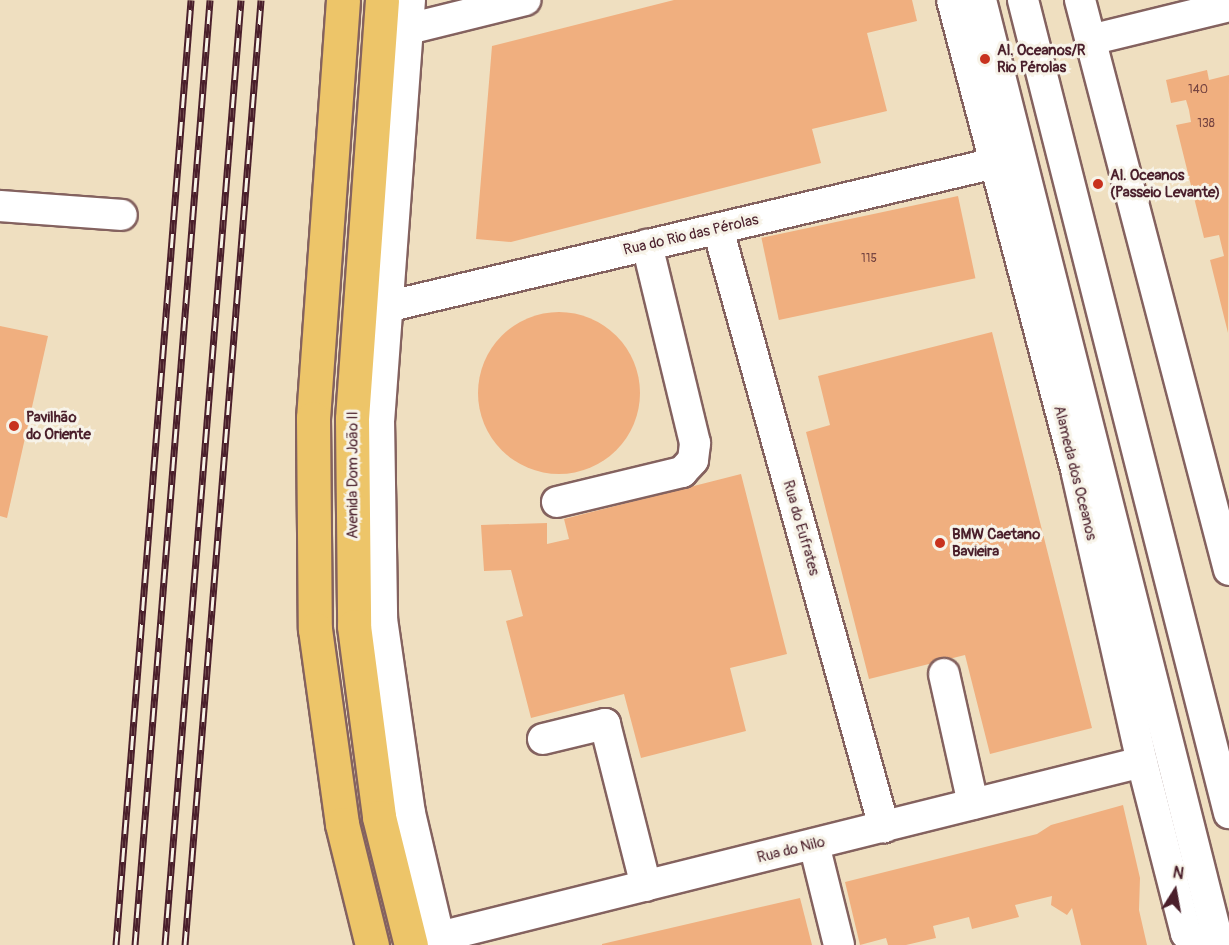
<!DOCTYPE html>
<meta charset="utf-8">
<style>
body{margin:0}
#map{position:relative;width:1229px;height:945px;overflow:hidden;background:#efdfc0;font-family:Pangolin,sans-serif}
div>[style]{position:absolute}
.building>*{inset:0;background:#f0af7f;transform-origin:0 0}
.round{border-radius:50%}
.roads{filter:drop-shadow(2px 0 #84625f) drop-shadow(-2px 0 #84625f) drop-shadow(0 2px #84625f) drop-shadow(0 -2px #84625f)}
.minor>*{height:30px;margin:-15px;padding:0 15px;transform-origin:15px;border-radius:15px;background:#fff}
.major>*{height:33px;margin:-16.5px;padding:0 16.5px;transform-origin:16.5px;border-radius:16.5px;background:#edc569}
.rail>*{height:7px;margin-top:-3.5px;transform-origin:0;background:repeating-linear-gradient(90deg,#f7f3e8 0 14px,#4a1f2b 0 28px);box-sizing:border-box;border-block:2px solid #4a1f2b}
.dots>*{width:16px;height:16px;translate:-50% -50%;box-sizing:border-box;border:3px solid #f7f3e8;border-radius:50%}
span{translate:-50% -50%;white-space:nowrap;text-align:center;line-height:1.15;-webkit-text-stroke:6px #f7f3e8;paint-order:stroke}
.number-label{font-size:12px;color:#744340}
.number-label span{-webkit-text-stroke-width:0}
.poi-label{font-size:15px;color:#4a1f2b;font-weight:700}
.left{translate:0 -50%;text-align:left}
.street-label{font-size:15px;color:#4a1f2b}
.north{position:absolute;left:1145px;top:861px;width:60px;height:60px;-webkit-text-stroke:4px #f7f3e8;paint-order:stroke;rotate:11deg;font-size:16px;font-weight:700;line-height:24px;text-align:center;color:#4a1f2b}
.north::after{content:'';display:block;margin:auto;width:21px;height:27px;background:#4a1f2b;clip-path:polygon(50% 0,100% 100%,50% 72%,0 100%)}
</style>
<div id="map">
<div class="building">
<i style="clip-path:polygon(674px 0,912px 0,917px 21px,867px 33px,887px 111px,812px 129px,821px 163px,511px 242px,476px 239px,492px 46px)"></i>
<i style="clip-path:polygon(1207px 70px,1209px 80px,1229px 75px,1228px 333px,1210px 260px,1224px 256px,1219px 235px,1204px 238px,1176px 125px,1191px 122px,1189px 110px,1186px 100px,1171px 103px,1166px 80px)"></i>
<i style="left:958px;top:196px;width:84px;height:201px;rotate:78deg"></i>
<i class="round" style="left:478px;top:312px;width:162px;height:162px"></i>
<i style="clip-path:polygon(0 326px,48px 336px,7px 518px,0 516px)"></i>
<i style="clip-path:polygon(992px 332px,1092px 728px,990px 754px,965px 655px,869px 679px,806px 432px,830px 425px,818px 376px)"></i>
<i style="clip-path:polygon(741px 474px,787px 654px,730px 668px,746px 731px,641px 758px,624px 694px,531px 718px,506px 621px,523px 616px,511px 570px,484px 571px,481px 525px,547px 523px,547px 544px,569px 539px,564px 519px)"></i>
<i style="clip-path:polygon(1123px 805px,1140px 878px,1139px 910px,1147px 945px,1081px 945px,1072px 908px,1067px 915px,1051px 905px,1052px 896px,1015px 905px,1019px 917px,972px 929px,969px 917px,933px 926px,936px 938px,906px 945px,888px 945px,886px 938px,860px 945px,845px 882px,1037px 834px,1051px 825px)"></i>
<i style="clip-path:polygon(800px 898px,812px 945px,602px 945px,602px 944px)"></i>
</div>
<div class="roads">
<div class="minor">
<i style="left:410px;top:0;width:420px;rotate:94.2deg"></i>
<i style="left:379px;top:419px;width:200px;rotate:89.1deg"></i>
<i style="left:382px;top:619px;width:196px;rotate:81.8deg"></i>
<i style="left:410px;top:813px;width:136px;rotate:76.8deg"></i>
<i style="left:952px;top:0;width:490px;rotate:75.2deg"></i>
<i style="left:1077px;top:474px;width:295px;rotate:77.3deg"></i>
<i style="left:1142px;top:762px;width:177px;rotate:75.6deg"></i>
<i style="left:1186px;top:933px;width:16px;rotate:50deg"></i>
<i style="left:981px;top:0;width:975px;rotate:75.86deg"></i>
<i style="left:1023px;top:0;width:839px;rotate:75.78deg"></i>
<i style="left:1080px;top:0;width:589px;rotate:75.35deg"></i>
<i style="left:408px;top:29px;width:121px;rotate:-13.9deg"></i>
<i style="left:1090px;top:40px;width:143px;rotate:-13.7deg"></i>
<i style="left:0;top:206px;width:122px;rotate:4.2deg"></i>
<i style="left:718px;top:229px;width:621px;rotate:74.49deg"></i>
<i style="left:386px;top:307px;width:626px;rotate:-13.3deg"></i>
<i style="left:557px;top:502px;width:129px;rotate:-13.5deg"></i>
<i style="left:682px;top:472px;width:16px;rotate:-47deg"></i>
<i style="left:693px;top:460px;width:17px;rotate:-83deg"></i>
<i style="left:695px;top:443px;width:204px;rotate:-103.6deg"></i>
<i style="left:944px;top:674px;width:133px;rotate:77.4deg"></i>
<i style="left:543px;top:739px;width:64px;rotate:-13.6deg"></i>
<i style="left:605px;top:724px;width:167px;rotate:75.8deg"></i>
<i style="left:814px;top:844px;width:104px;rotate:76.1deg"></i>
<i style="left:439px;top:937px;width:724px;rotate:-13.98deg"></i>
</div>
<div class="major">
<i style="left:343px;top:0;width:419px;rotate:94.1deg"></i>
<i style="left:313px;top:418px;width:211px;rotate:89.5deg"></i>
<i style="left:315px;top:629px;width:197px;rotate:82.1deg"></i>
<i style="left:342px;top:824px;width:125px;rotate:76.1deg"></i>
<i style="left:382px;top:0;width:420px;rotate:94.1deg"></i>
<i style="left:352px;top:419px;width:207px;rotate:89.4deg"></i>
<i style="left:354px;top:626px;width:193px;rotate:82.5deg"></i>
<i style="left:379px;top:817px;width:132px;rotate:76deg"></i>
</div>
</div>
<div class="rail">
<i style="left:116px;top:945px;width:948px;rotate:-85.46deg"></i>
<i style="left:135px;top:945px;width:948px;rotate:-85.46deg"></i>
<i style="left:165px;top:945px;width:948px;rotate:-85.4deg"></i>
<i style="left:185px;top:945px;width:948px;rotate:-85.4deg"></i>
</div>
<div class="dots">
<i style="left:985px;top:59px;background:#c8321e"></i>
<i style="left:1098px;top:184px;background:#c8321e"></i>
<i style="left:14px;top:426px;background:#c8321e"></i>
<i style="left:940px;top:543px;background:#c8321e"></i>
</div>
<div class="number-label">
<span style="left:1198px;top:90px">140</span>
<span style="left:1206px;top:124px">138</span>
<span style="left:869px;top:259px">115</span>
</div>
<div class="poi-label">
<span class="left" style="left:997px;top:59px">Al. Oceanos/R<br>Rio Pérolas</span>
<span class="left" style="left:1110px;top:184px">Al. Oceanos<br>(Passeio Levante)</span>
<span class="left" style="left:26px;top:426px">Pavilhão<br>do Oriente</span>
<span class="left" style="left:952px;top:543px">BMW Caetano<br>Bavieira</span>
</div>
<div class="street-label">
<span style="left:691px;top:235px;rotate:-13deg">Rua do Rio das Pérolas</span>
<span style="left:1075px;top:473px;rotate:76deg">Alameda dos Oceanos</span>
<span style="left:353px;top:475px;rotate:-90deg">Avenida Dom João II</span>
<span style="left:801px;top:528px;rotate:74deg">Rua do Eufrates</span>
<span style="left:791px;top:850px;rotate:-14deg">Rua do Nilo</span>
</div>
<div class="north">N</div>
</div>
